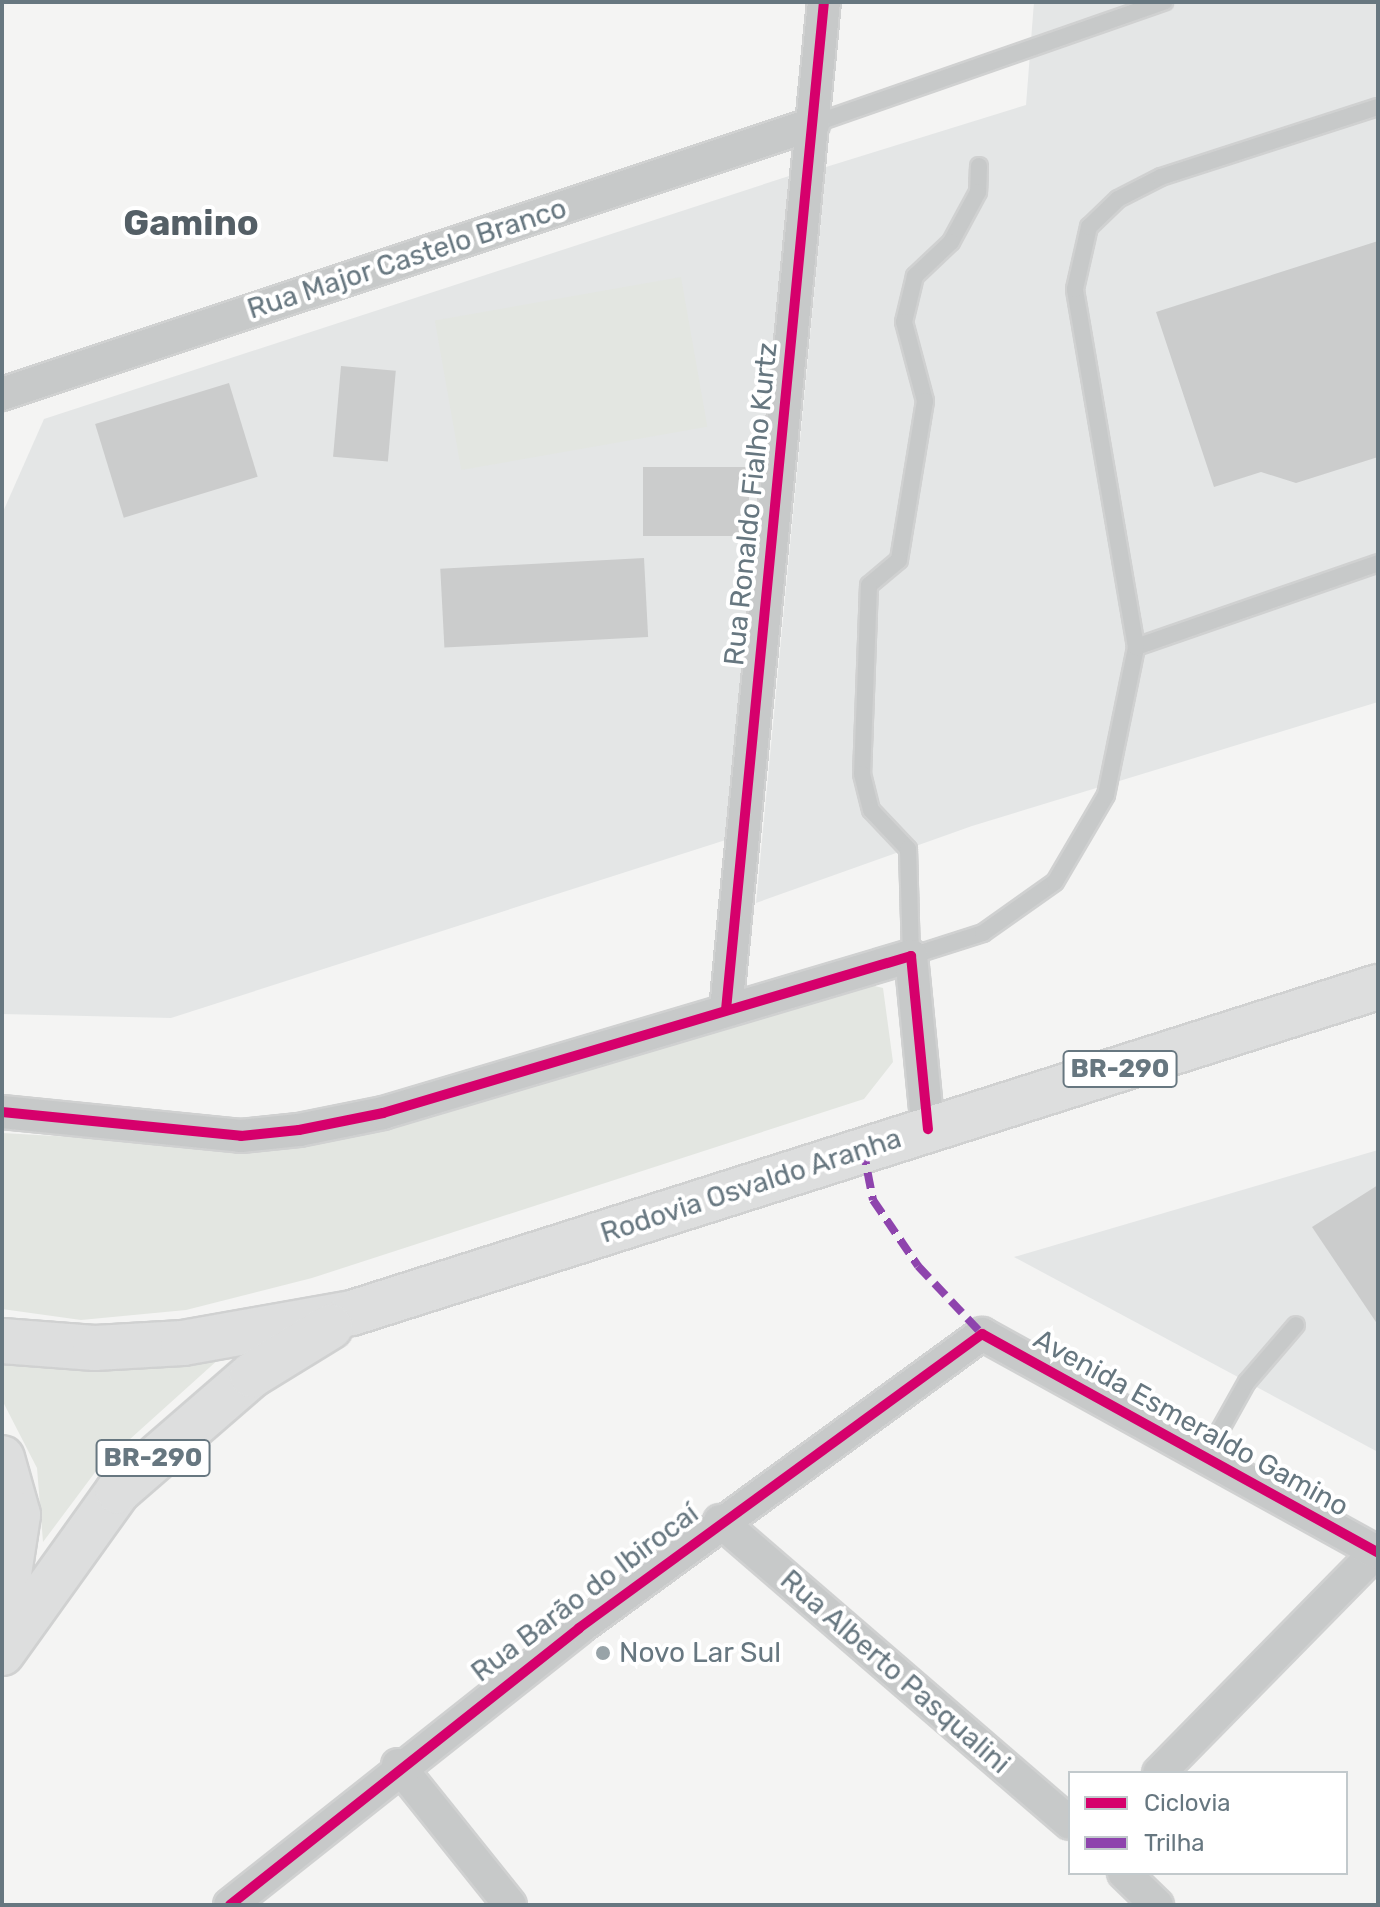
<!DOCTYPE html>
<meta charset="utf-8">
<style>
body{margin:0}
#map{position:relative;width:1380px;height:1907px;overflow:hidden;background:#f4f4f3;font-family:Rubik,sans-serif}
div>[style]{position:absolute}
.built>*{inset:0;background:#e4e6e6}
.green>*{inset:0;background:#e3e6e1;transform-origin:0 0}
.building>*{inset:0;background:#cbcccc;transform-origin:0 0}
.roads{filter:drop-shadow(2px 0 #d0d1d1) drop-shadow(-2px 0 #d0d1d1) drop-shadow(0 2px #d0d1d1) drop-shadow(0 -2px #d0d1d1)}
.lane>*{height:16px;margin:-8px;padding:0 8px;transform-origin:8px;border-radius:8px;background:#c7c9c9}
.street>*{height:32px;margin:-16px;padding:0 16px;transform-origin:16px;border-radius:16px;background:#c7c9c9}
.highway>*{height:44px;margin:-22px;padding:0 22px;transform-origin:22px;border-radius:22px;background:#dddede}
.quiet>*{height:8px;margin-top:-4px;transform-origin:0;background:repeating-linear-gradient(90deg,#8e44ad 0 16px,transparent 0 24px)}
.cycleway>*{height:10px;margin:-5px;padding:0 5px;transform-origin:5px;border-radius:5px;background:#d6006c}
.dots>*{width:22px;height:22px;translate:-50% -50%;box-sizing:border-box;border:4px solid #fff;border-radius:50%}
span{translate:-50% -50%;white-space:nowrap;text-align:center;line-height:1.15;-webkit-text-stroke:8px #fff;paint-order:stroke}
.shield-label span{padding:2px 6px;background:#fff;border:2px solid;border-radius:6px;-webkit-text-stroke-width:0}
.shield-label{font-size:26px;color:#677780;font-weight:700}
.street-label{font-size:28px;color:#677780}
.poi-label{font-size:28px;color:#677780}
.left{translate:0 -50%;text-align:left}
.district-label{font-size:36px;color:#545f66;font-weight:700}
.frame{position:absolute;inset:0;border:4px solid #677780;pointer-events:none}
.legend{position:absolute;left:1068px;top:1771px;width:280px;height:104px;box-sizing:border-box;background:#fff;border:2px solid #c2c9cc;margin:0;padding:10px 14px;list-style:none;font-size:24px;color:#677780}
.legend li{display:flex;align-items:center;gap:16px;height:40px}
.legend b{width:40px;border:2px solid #c2c9cc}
</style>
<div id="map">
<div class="built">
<i style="clip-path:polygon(1034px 2px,1378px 2px,1378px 702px,972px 826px,756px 903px,826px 167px,1026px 105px)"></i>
<i style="clip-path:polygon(789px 176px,735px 837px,171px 1018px,2px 1014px,2px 514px,44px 419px)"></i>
<i style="clip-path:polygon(1378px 1150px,1378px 1452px,1014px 1257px)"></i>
</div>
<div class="green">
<i style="left:681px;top:277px;width:152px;height:250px;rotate:80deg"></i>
<i style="clip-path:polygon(862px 983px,883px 988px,893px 1062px,864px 1099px,312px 1278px,186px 1310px,81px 1320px,2px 1309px,2px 1133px,234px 1146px,387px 1130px)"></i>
<i style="clip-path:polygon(230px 1349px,99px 1467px,43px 1542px,37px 1468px,2px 1400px,2px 1357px)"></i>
</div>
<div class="building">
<i style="clip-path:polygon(1378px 241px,1378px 457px,1296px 483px,1261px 472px,1214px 487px,1156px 312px)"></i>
<i style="left:341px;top:366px;width:55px;height:91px;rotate:5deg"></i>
<i style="left:229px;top:383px;width:98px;height:140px;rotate:73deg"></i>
<i style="left:749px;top:467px;width:69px;height:106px;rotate:90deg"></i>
<i style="left:644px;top:558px;width:79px;height:204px;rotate:87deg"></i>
<i style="clip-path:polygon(1378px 1185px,1378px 1325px,1312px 1227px)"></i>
</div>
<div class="roads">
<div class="lane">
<i style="left:813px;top:124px;width:372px;rotate:-19.2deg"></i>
<i style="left:979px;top:166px;width:26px;rotate:92deg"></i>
<i style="left:978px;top:192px;width:57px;rotate:118.4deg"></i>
<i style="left:951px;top:242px;width:50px;rotate:136.6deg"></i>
<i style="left:915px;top:276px;width:47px;rotate:103.4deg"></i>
<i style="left:904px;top:322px;width:82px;rotate:75.1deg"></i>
<i style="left:925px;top:401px;width:161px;rotate:99.3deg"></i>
<i style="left:899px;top:560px;width:39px;rotate:140deg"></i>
<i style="left:869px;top:585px;width:189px;rotate:92.1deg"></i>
<i style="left:862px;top:774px;width:37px;rotate:76deg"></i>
<i style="left:871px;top:810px;width:54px;rotate:46.5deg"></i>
<i style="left:908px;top:849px;width:107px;rotate:88.4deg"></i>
<i style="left:911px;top:956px;width:76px;rotate:-17.7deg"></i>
<i style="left:983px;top:933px;width:88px;rotate:-35.3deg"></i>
<i style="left:1055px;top:882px;width:101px;rotate:-59.6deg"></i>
<i style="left:1106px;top:795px;width:151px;rotate:-78.5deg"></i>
<i style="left:1136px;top:647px;width:256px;rotate:-19.1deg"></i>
<i style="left:1136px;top:647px;width:363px;rotate:-99.7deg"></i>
<i style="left:1075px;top:289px;width:64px;rotate:-77.3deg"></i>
<i style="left:1089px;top:227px;width:40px;rotate:-44deg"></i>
<i style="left:1118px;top:199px;width:48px;rotate:-27.1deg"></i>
<i style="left:1161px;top:177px;width:228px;rotate:-17.9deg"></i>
<i style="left:1205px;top:1457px;width:86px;rotate:-60.8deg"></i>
<i style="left:1247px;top:1382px;width:75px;rotate:-49.3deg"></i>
</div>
<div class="street">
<i style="left:2px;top:394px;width:855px;rotate:-18.41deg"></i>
<i style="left:726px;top:1010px;width:1013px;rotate:-84.45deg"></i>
<i style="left:2px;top:1112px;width:240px;rotate:5.7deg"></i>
<i style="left:241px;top:1136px;width:58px;rotate:-5.9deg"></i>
<i style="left:299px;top:1130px;width:86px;rotate:-11.4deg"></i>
<i style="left:383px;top:1113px;width:551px;rotate:-16.56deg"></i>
<i style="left:911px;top:956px;width:174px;rotate:84.4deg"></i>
<i style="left:720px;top:1521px;width:462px;rotate:40.8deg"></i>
<i style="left:398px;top:1765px;width:179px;rotate:51.3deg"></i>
<i style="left:1159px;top:1773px;width:310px;rotate:-45.5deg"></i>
<i style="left:1124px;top:1873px;width:46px;rotate:44.1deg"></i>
<i style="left:230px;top:1905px;width:446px;rotate:-38.4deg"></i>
<i style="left:579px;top:1628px;width:499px;rotate:-36.1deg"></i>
<i style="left:982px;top:1334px;width:453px;rotate:28.9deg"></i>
</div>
<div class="highway">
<i style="left:2px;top:1341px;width:93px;rotate:4.3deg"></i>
<i style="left:95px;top:1348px;width:88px;rotate:-3.3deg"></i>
<i style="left:183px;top:1343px;width:172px;rotate:-10.1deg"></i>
<i style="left:352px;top:1313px;width:1077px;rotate:-17.63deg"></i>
<i style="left:2px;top:1458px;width:59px;rotate:74.3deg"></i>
<i style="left:18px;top:1515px;width:105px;rotate:98.7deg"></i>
<i style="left:2px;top:1653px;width:199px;rotate:-54.4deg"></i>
<i style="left:118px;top:1491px;width:177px;rotate:-40.9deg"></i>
<i style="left:252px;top:1375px;width:92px;rotate:-31.6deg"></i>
</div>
</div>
<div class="quiet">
<i style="left:863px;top:1149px;width:52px;rotate:78.9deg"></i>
<i style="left:873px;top:1200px;width:80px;rotate:55.7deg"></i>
<i style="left:918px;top:1266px;width:93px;rotate:46.7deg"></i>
</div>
<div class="cycleway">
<i style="left:726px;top:1010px;width:1013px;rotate:-84.45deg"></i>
<i style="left:2px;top:1112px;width:240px;rotate:5.7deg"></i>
<i style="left:241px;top:1136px;width:58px;rotate:-5.9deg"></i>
<i style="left:299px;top:1130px;width:86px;rotate:-11.4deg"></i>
<i style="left:383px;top:1113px;width:551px;rotate:-16.56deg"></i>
<i style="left:911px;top:956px;width:174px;rotate:84.4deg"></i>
<i style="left:230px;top:1905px;width:446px;rotate:-38.4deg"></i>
<i style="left:579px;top:1628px;width:499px;rotate:-36.1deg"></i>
<i style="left:982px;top:1334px;width:453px;rotate:28.9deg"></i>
</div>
<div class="dots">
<i style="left:603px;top:1653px;background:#98a3a8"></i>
</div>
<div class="shield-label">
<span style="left:1120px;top:1069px">BR-290</span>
<span style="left:153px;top:1458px">BR-290</span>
</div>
<div class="street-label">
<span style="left:407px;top:259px;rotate:-18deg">Rua Major Castelo Branco</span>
<span style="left:751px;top:504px;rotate:-84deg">Rua Ronaldo Fialho Kurtz</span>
<span style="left:751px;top:1186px;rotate:-18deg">Rodovia Osvaldo Aranha</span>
<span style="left:1191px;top:1423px;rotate:29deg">Avenida Esmeraldo Gamino</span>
<span style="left:585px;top:1593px;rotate:-37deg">Rua Barão do Ibirocaí</span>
<span style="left:895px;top:1672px;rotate:41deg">Rua Alberto Pasqualini</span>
</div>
<div class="poi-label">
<span class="left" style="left:619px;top:1653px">Novo Lar Sul</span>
</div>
<div class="district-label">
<span style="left:191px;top:223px">Gamino</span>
</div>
<div class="frame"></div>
<ul class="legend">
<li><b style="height:10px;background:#d6006c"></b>Ciclovia</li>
<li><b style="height:10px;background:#8e44ad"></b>Trilha</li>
</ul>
</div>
